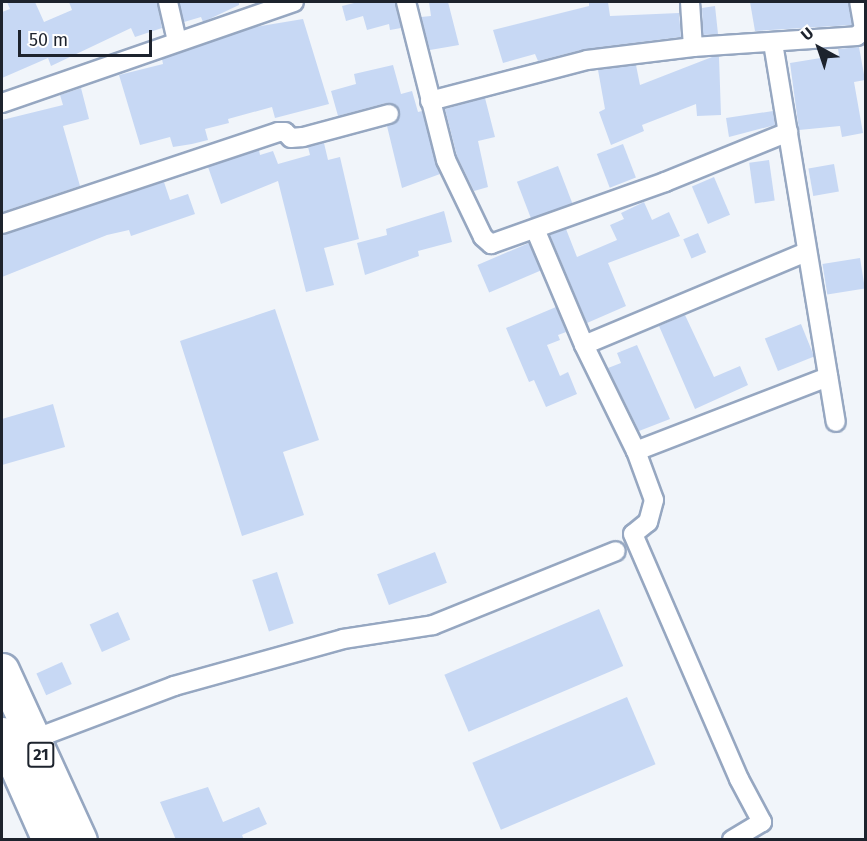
<!DOCTYPE html>
<style>
body{margin:0}
#map{position:relative;width:867px;height:841px;overflow:hidden;background:#f1f5fa;font-family:"Fira Sans",sans-serif}
div>[style]{position:absolute}
.building>*{inset:0;background:#c7d8f4;transform-origin:0 0}
.roads{filter:drop-shadow(2px 0 #96a7c1) drop-shadow(-2px 0 #96a7c1) drop-shadow(0 2px #96a7c1) drop-shadow(0 -2px #96a7c1)}
.street>*{height:18px;margin:-9px;padding:0 9px;transform-origin:9px;border-radius:9px;background:#fff}
.highway>*{height:33px;margin:-16.5px;padding:0 16.5px;transform-origin:16.5px;border-radius:16.5px;background:#fff}
span{translate:-50% -50%;white-space:nowrap;text-align:center;line-height:1.15;-webkit-text-stroke:4.5px #fff;paint-order:stroke}
.shield-label span{padding:2px 4px;background:#fff;border:2px solid;border-radius:4px;-webkit-text-stroke-width:0}
.shield-label{font-size:16px;color:#1d232d;font-weight:700}
.frame{position:absolute;inset:0;border:3px solid #1d232d;pointer-events:none}
.north{position:absolute;left:789px;top:18px;width:60px;height:60px;-webkit-text-stroke:4px #fff;paint-order:stroke;rotate:320deg;font-size:16px;font-weight:700;line-height:24px;text-align:center;color:#1d232d}
.north::after{content:'';display:block;margin:auto;width:21px;height:27px;background:#1d232d;clip-path:polygon(50% 0,100% 100%,50% 72%,0 100%)}
.scale{position:absolute;left:18px;top:30px;width:134px;height:27px;box-sizing:border-box;border:3px solid #1d232d;border-top:0;padding-left:8px;font-size:18px;line-height:21px;white-space:nowrap;color:#1d232d;-webkit-text-stroke:4px #fff;paint-order:stroke}
</style>
<div id="map">
<div class="building">
<i style="clip-path:polygon(7px 2px,35px 2px,44px 22px,72px 10px,69px 2px,157px 2px,162px 28px,135px 37px,131px 28px,51px 66px,48px 58px,2px 78px,2px 12px,10px 9px)"></i>
<i style="clip-path:polygon(179px 2px,239px 2px,239px 5px,203px 22px,201px 17px,184px 22px)"></i>
<i style="clip-path:polygon(358px 2px,395px 2px,401px 28px,390px 30px,389px 24px,367px 30px,363px 16px,346px 21px,342px 6px)"></i>
<i style="clip-path:polygon(429px 2px,448px 2px,459px 45px,430px 50px,421px 17px,431px 16px)"></i>
<i style="clip-path:polygon(589px 2px,608px 2px,610px 16px,679px 13px,681px 37px,585px 49px,538px 61px,535px 54px,503px 63px,493px 30px,589px 6px)"></i>
<i style="clip-path:polygon(750px 2px,848px 2px,852px 25px,755px 31px)"></i>
<i style="clip-path:polygon(715px 6px,718px 34px,703px 35px,702px 8px)"></i>
<i style="clip-path:polygon(303px 19px,329px 104px,275px 118px,272px 107px,228px 119px,229px 123px,205px 129px,208px 140px,192px 144px,173px 147px,170px 137px,140px 145px,119px 75px,163px 64px,162px 59px,255px 27px)"></i>
<i style="clip-path:polygon(859px 47px,865px 80px,854px 82px,863px 133px,842px 137px,840px 126px,799px 130px,790px 63px,839px 55px,838px 49px)"></i>
<i style="clip-path:polygon(712px 57px,719px 57px,721px 115px,697px 116px,696px 104px,642px 125px,644px 131px,611px 145px,599px 112px,605px 109px,598px 70px,636px 65px,640px 85px)"></i>
<i style="clip-path:polygon(393px 65px,401px 94px,412px 91px,418px 112px,422px 111px,440px 174px,402px 188px,387px 126px,400px 117px,397px 107px,386px 103px,338px 116px,331px 91px,356px 84px,354px 74px)"></i>
<i style="clip-path:polygon(81px 88px,89px 119px,63px 126px,80px 186px,2px 212px,2px 120px,63px 105px,60px 95px)"></i>
<i style="clip-path:polygon(485px 98px,495px 137px,478px 141px,488px 187px,474px 191px,457px 156px,445px 109px)"></i>
<i style="clip-path:polygon(773px 111px,775px 125px,729px 137px,726px 118px)"></i>
<i style="clip-path:polygon(324px 143px,328px 160px,340px 157px,359px 239px,324px 248px,334px 285px,306px 292px,278px 181px,221px 204px,208px 167px,259px 150px,260px 155px,273px 151px,278px 164px,310px 155px,308px 147px)"></i>
<i style="left:623px;top:144px;width:36px;height:28px;rotate:69deg"></i>
<i style="left:769px;top:160px;width:41px;height:20px;rotate:82deg"></i>
<i style="left:834px;top:164px;width:28px;height:26px;rotate:80deg"></i>
<i style="left:558px;top:166px;width:40px;height:44px;rotate:69deg"></i>
<i style="left:714px;top:177px;width:41px;height:24px;rotate:67deg"></i>
<i style="clip-path:polygon(164px 182px,170px 200px,188px 194px,195px 214px,131px 236px,129px 230px,107px 235px,2px 277px,2px 235px)"></i>
<i style="clip-path:polygon(644px 202px,652px 220px,669px 212px,680px 236px,608px 263px,626px 306px,587px 323px,550px 235px,566px 229px,577px 257px,617px 240px,610px 225px,624px 219px,621px 213px)"></i>
<i style="clip-path:polygon(444px 211px,452px 242px,418px 251px,419px 256px,365px 275px,357px 243px,387px 235px,386px 229px)"></i>
<i style="left:698px;top:233px;width:21px;height:16px;rotate:67deg"></i>
<i style="left:529px;top:243px;width:30px;height:56px;rotate:67deg"></i>
<i style="left:860px;top:258px;width:31px;height:38px;rotate:81deg"></i>
<i style="clip-path:polygon(556px 307px,566px 332px,558px 335px,560px 340px,547px 345px,560px 376px,568px 372px,577px 394px,546px 407px,534px 380px,529px 382px,506px 328px)"></i>
<i style="clip-path:polygon(275px 309px,319px 440px,283px 452px,304px 515px,242px 536px,180px 341px)"></i>
<i style="clip-path:polygon(685px 315px,714px 377px,740px 366px,748px 385px,695px 409px,659px 326px)"></i>
<i style="left:801px;top:324px;width:35px;height:39px;rotate:68deg"></i>
<i style="clip-path:polygon(637px 345px,670px 419px,639px 431px,608px 368px,621px 363px,617px 353px)"></i>
<i style="clip-path:polygon(53px 404px,65px 447px,2px 465px,2px 419px)"></i>
<i style="left:435px;top:552px;width:33px;height:62px;rotate:69deg"></i>
<i style="left:277px;top:572px;width:54px;height:26px;rotate:72deg"></i>
<i style="left:599px;top:609px;width:62px;height:168px;rotate:67deg"></i>
<i style="left:118px;top:612px;width:30px;height:31px;rotate:66deg"></i>
<i style="left:62px;top:662px;width:24px;height:28px;rotate:66deg"></i>
<i style="left:627px;top:697px;width:73px;height:168px;rotate:67deg"></i>
<i style="clip-path:polygon(208px 787px,223px 822px,259px 807px,267px 824px,242px 835px,244px 840px,176px 840px,160px 802px)"></i>
</div>
<div class="roads">
<div class="street">
<i style="left:168px;top:2px;width:39px;rotate:77deg"></i>
<i style="left:406px;top:2px;width:163px;rotate:75.8deg"></i>
<i style="left:446px;top:160px;width:85px;rotate:64.3deg"></i>
<i style="left:483px;top:237px;width:11px;rotate:41deg"></i>
<i style="left:491px;top:244px;width:185px;rotate:-19.6deg"></i>
<i style="left:665px;top:182px;width:133px;rotate:-22.1deg"></i>
<i style="left:690px;top:2px;width:45px;rotate:86.2deg"></i>
<i style="left:773px;top:43px;width:384px;rotate:80.6deg"></i>
<i style="left:430px;top:101px;width:162px;rotate:-14.6deg"></i>
<i style="left:587px;top:60px;width:107px;rotate:-7deg"></i>
<i style="left:693px;top:47px;width:164px;rotate:-3.8deg"></i>
<i style="left:857px;top:36px;width:10px;rotate:-45deg"></i>
<i style="left:864px;top:29px;width:27px;rotate:-100deg"></i>
<i style="left:2px;top:103px;width:309px;rotate:-19.1deg"></i>
<i style="left:2px;top:224px;width:291px;rotate:-18.4deg"></i>
<i style="left:278px;top:132px;width:7px"></i>
<i style="left:285px;top:132px;width:8px;rotate:45deg"></i>
<i style="left:291px;top:138px;width:12px;rotate:-5deg"></i>
<i style="left:303px;top:137px;width:89px;rotate:-15deg"></i>
<i style="left:535px;top:229px;width:126px;rotate:67.1deg"></i>
<i style="left:584px;top:345px;width:118px;rotate:63.9deg"></i>
<i style="left:636px;top:451px;width:52px;rotate:69.8deg"></i>
<i style="left:654px;top:500px;width:23px;rotate:105deg"></i>
<i style="left:648px;top:522px;width:19px;rotate:141deg"></i>
<i style="left:633px;top:534px;width:267px;rotate:66.6deg"></i>
<i style="left:739px;top:779px;width:49px;rotate:61.9deg"></i>
<i style="left:762px;top:822px;width:35px;rotate:149deg"></i>
<i style="left:584px;top:345px;width:241px;rotate:-22.7deg"></i>
<i style="left:636px;top:451px;width:206px;rotate:-21.1deg"></i>
<i style="left:34px;top:739px;width:150px;rotate:-20.7deg"></i>
<i style="left:174px;top:686px;width:175px;rotate:-15.5deg"></i>
<i style="left:343px;top:639px;width:91px;rotate:-8.8deg"></i>
<i style="left:433px;top:625px;width:197px;rotate:-22deg"></i>
</div>
<div class="highway">
<i style="left:2px;top:670px;width:187px;rotate:65.4deg"></i>
<i style="left:2px;top:734px;width:116px;rotate:66.1deg"></i>
</div>
</div>
<div class="shield-label">
<span style="left:41px;top:755px">21</span>
</div>
<div class="frame"></div>
<div class="north">U</div>
<div class="scale">50 m</div>
</div>
